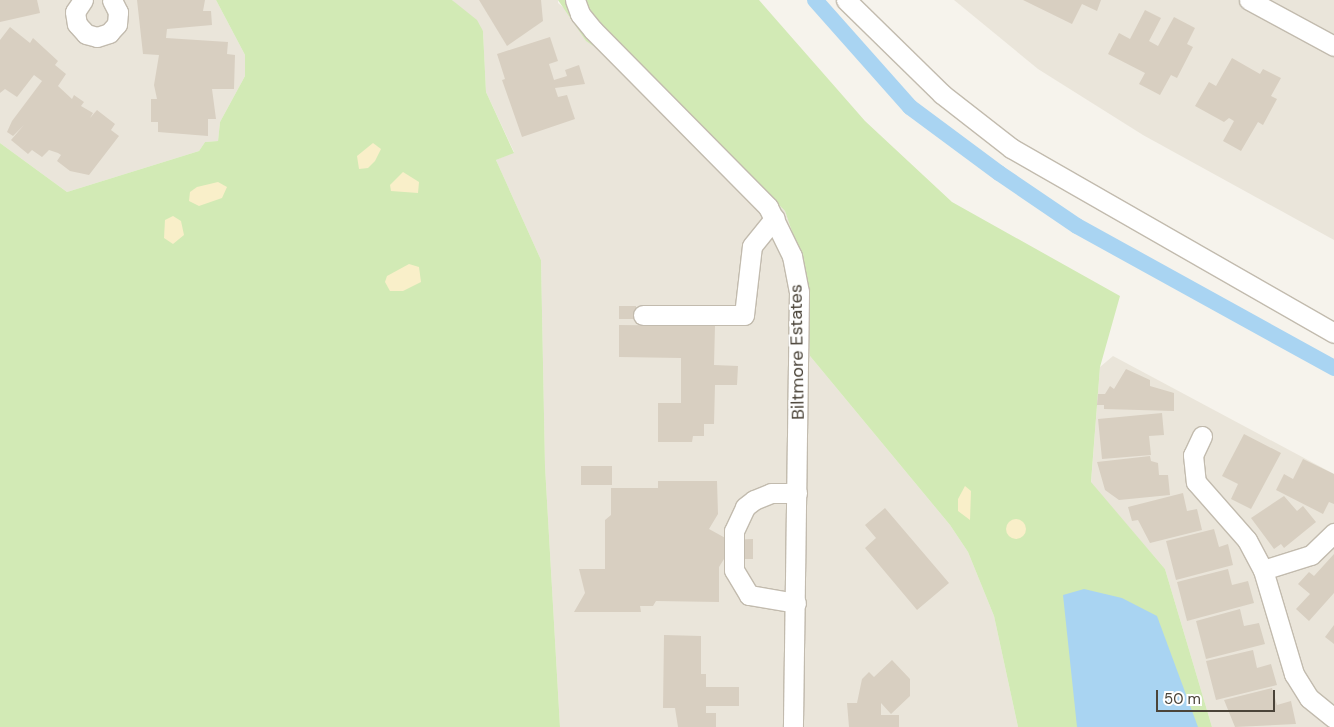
<!DOCTYPE html>
<style>
body{margin:0}
#map{position:relative;width:1334px;height:727px;overflow:hidden;background:#f6f3ec;font-family:"DM Sans",sans-serif}
div>[style]{position:absolute}
.residential>*{inset:0;background:#eae5da}
.green>*{inset:0;background:#d2eab5}
.sand>*{inset:0;background:#f9efc9}
.round{border-radius:50%}
.water>*{inset:0;background:#a9d4f2}
.canal>*{height:16px;margin:-8px;padding:0 8px;transform-origin:8px;border-radius:8px;background:#a9d4f2}
.building>*{inset:0;background:#d8cfc1;transform-origin:0 0}
.roads{filter:drop-shadow(1px 0 #c2bbae) drop-shadow(-1px 0 #c2bbae) drop-shadow(0 1px #c2bbae) drop-shadow(0 -1px #c2bbae)}
.minor>*{height:19px;margin:-9.5px;padding:0 9.5px;transform-origin:9.5px;border-radius:9.5px;background:#fff}
span{translate:-50% -50%;white-space:nowrap;text-align:center;line-height:1.15;-webkit-text-stroke:4px #fff;paint-order:stroke}
.street-label{font-size:18px;color:#4b4439}
.scale{position:absolute;left:1156px;top:690px;width:119px;height:22px;box-sizing:border-box;border:2px solid #4b4439;border-top:0;padding-left:6px;font-size:15px;line-height:18px;white-space:nowrap;color:#4b4439;-webkit-text-stroke:4px #fff;paint-order:stroke}
</style>
<div id="map">
<div class="residential">
<i style="clip-path:polygon(0 0,216px 0,245px 55px,245px 76px,220px 122px,218px 141px,205px 142px,199px 151px,67px 192px,0 143px)"></i>
<i style="clip-path:polygon(452px 0,558px 0,558px 3px,676px 102px,785px 211px,807px 276px,810px 356px,950px 525px,968px 552px,994px 616px,1018px 727px,560px 727px,545px 466px,541px 260px,496px 160px,514px 152px,486px 92px,483px 31px)"></i>
<i style="clip-path:polygon(954px 0,1334px 0,1334px 240px,1143px 135px,1038px 69px)"></i>
<i style="clip-path:polygon(1113px 356px,1334px 474px,1334px 727px,1212px 727px,1165px 569px,1091px 483px,1100px 367px)"></i>
</div>
<div class="green">
<i style="clip-path:polygon(216px 0,452px 0,477px 20px,483px 31px,486px 92px,514px 153px,496px 160px,541px 260px,545px 466px,560px 727px,0 727px,0 143px,67px 192px,199px 151px,205px 142px,218px 141px,220px 122px,245px 76px,245px 55px)"></i>
<i style="clip-path:polygon(558px 0,759px 0,865px 121px,952px 202px,1120px 296px,1100px 367px,1091px 482px,1165px 569px,1212px 727px,1018px 727px,994px 616px,968px 552px,950px 525px,810px 356px,807px 276px,785px 211px,676px 102px,586px 41px)"></i>
</div>
<div class="sand">
<i style="clip-path:polygon(373px 143px,381px 149px,375px 161px,368px 168px,359px 169px,357px 156px)"></i>
<i style="clip-path:polygon(403px 172px,419px 182px,418px 193px,391px 191px,390px 185px)"></i>
<i style="clip-path:polygon(218px 182px,227px 187px,222px 198px,199px 206px,189px 201px,190px 192px,197px 187px)"></i>
<i style="clip-path:polygon(173px 216px,181px 221px,184px 235px,173px 244px,164px 238px,165px 220px)"></i>
<i style="clip-path:polygon(409px 264px,419px 267px,421px 282px,403px 291px,390px 291px,385px 282px,387px 276px)"></i>
<i style="clip-path:polygon(965px 486px,971px 491px,970px 520px,958px 511px,958px 499px)"></i>
<i class="round" style="left:1006px;top:519px;width:20px;height:20px"></i>
</div>
<div class="water">
<i style="clip-path:polygon(1084px 589px,1122px 598px,1157px 616px,1198px 727px,1077px 727px,1063px 595px)"></i>
</div>
<div class="canal">
<i style="left:815px;top:0;width:143px;rotate:48.4deg"></i>
<i style="left:910px;top:107px;width:111px;rotate:36.6deg"></i>
<i style="left:999px;top:173px;width:94px;rotate:34.2deg"></i>
<i style="left:1077px;top:226px;width:294px;rotate:28.9deg"></i>
</div>
<div class="building">
<i style="clip-path:polygon(0 0,37px 0,40px 13px,0 22px)"></i>
<i style="clip-path:polygon(137px 0,205px 0,203px 11px,211px 11px,212px 25px,167px 29px,166px 38px,228px 42px,227px 54px,235px 55px,234px 89px,212px 89px,216px 119px,208px 119px,208px 136px,158px 132px,158px 122px,151px 122px,151px 99px,157px 99px,154px 85px,159px 55px,143px 54px)"></i>
<i style="clip-path:polygon(479px 0,541px 0,543px 21px,507px 46px)"></i>
<i style="clip-path:polygon(1023px 0,1101px 0,1097px 11px,1082px 4px,1072px 24px)"></i>
<i style="clip-path:polygon(1145px 10px,1161px 18px,1149px 41px,1158px 46px,1174px 17px,1195px 28px,1187px 44px,1193px 47px,1177px 78px,1171px 75px,1160px 95px,1139px 84px,1145px 73px,1108px 54px,1119px 33px,1130px 39px)"></i>
<i style="clip-path:polygon(10px 27px,30px 43px,33px 38px,58px 61px,55px 65px,66px 74px,58px 86px,72px 99px,74px 95px,84px 102px,81px 106px,93px 113px,90px 118px,97px 110px,115px 124px,111px 130px,119px 136px,89px 175px,70px 171px,57px 161px,61px 155px,58px 153px,49px 150px,42px 157px,32px 150px,28px 154px,11px 140px,24px 125px,13px 136px,7px 132px,12px 121px,42px 81px,34px 75px,17px 97px,5px 89px,0 93px,0 40px)"></i>
<i style="clip-path:polygon(550px 37px,558px 61px,549px 64px,554px 80px,567px 76px,565px 70px,579px 65px,585px 84px,555px 88px,558px 97px,567px 95px,575px 119px,522px 137px,502px 80px,505px 79px,497px 54px)"></i>
<i style="clip-path:polygon(1232px 58px,1260px 74px,1263px 69px,1281px 78px,1271px 96px,1277px 99px,1263px 125px,1258px 122px,1241px 151px,1223px 141px,1234px 121px,1229px 118px,1224px 122px,1195px 106px,1209px 82px,1216px 86px)"></i>
<i style="left:636px;top:306px;width:13px;height:17px;rotate:90deg"></i>
<i style="clip-path:polygon(619px 325px,715px 326px,714px 365px,738px 366px,737px 385px,715px 385px,714px 424px,704px 424px,704px 436px,693px 436px,692px 442px,658px 442px,658px 403px,681px 403px,681px 358px,619px 357px)"></i>
<i style="clip-path:polygon(1126px 369px,1150px 380px,1150px 386px,1174px 393px,1174px 411px,1104px 409px,1104px 405px,1097px 405px,1098px 394px,1105px 394px,1110px 386px,1114px 389px)"></i>
<i style="clip-path:polygon(1162px 413px,1164px 435px,1149px 436px,1151px 455px,1102px 459px,1098px 419px)"></i>
<i style="clip-path:polygon(1244px 434px,1281px 453px,1251px 509px,1231px 499px,1238px 484px,1222px 476px)"></i>
<i style="clip-path:polygon(1150px 456px,1151px 461px,1158px 463px,1159px 475px,1168px 475px,1170px 495px,1119px 500px,1105px 490px,1097px 462px)"></i>
<i style="clip-path:polygon(1303px 459px,1334px 474px,1334px 504px,1329px 502px,1323px 514px,1276px 490px,1284px 474px,1293px 479px)"></i>
<i style="left:581px;top:466px;width:31px;height:19px"></i>
<i style="clip-path:polygon(658px 481px,717px 481px,718px 514px,709px 529px,729px 540px,753px 539px,753px 559px,724px 559px,719px 567px,719px 602px,656px 601px,653px 606px,640px 606px,641px 612px,574px 612px,585px 593px,579px 569px,605px 569px,605px 520px,611px 515px,611px 488px,658px 488px)"></i>
<i style="clip-path:polygon(1183px 493px,1187px 511px,1197px 509px,1202px 530px,1150px 543px,1138px 520px,1132px 521px,1128px 507px)"></i>
<i style="clip-path:polygon(1284px 496px,1297px 511px,1303px 506px,1316px 522px,1284px 548px,1281px 544px,1274px 549px,1251px 518px)"></i>
<i style="clip-path:polygon(885px 508px,949px 583px,917px 610px,865px 548px,876px 538px,865px 525px)"></i>
<i style="clip-path:polygon(1214px 529px,1219px 547px,1228px 544px,1233px 565px,1176px 580px,1166px 541px)"></i>
<i style="clip-path:polygon(1334px 554px,1334px 593px,1309px 621px,1296px 609px,1310px 594px,1298px 584px,1309px 572px,1314px 576px)"></i>
<i style="clip-path:polygon(1228px 569px,1232px 585px,1248px 581px,1254px 603px,1187px 621px,1177px 582px)"></i>
<i style="clip-path:polygon(1240px 609px,1244px 626px,1259px 623px,1265px 644px,1206px 659px,1196px 621px)"></i>
<i style="clip-path:polygon(1334px 625px,1334px 644px,1325px 637px)"></i>
<i style="clip-path:polygon(664px 635px,701px 636px,701px 674px,706px 674px,706px 687px,739px 687px,739px 706px,706px 706px,706px 713px,716px 713px,716px 727px,678px 727px,675px 708px,663px 708px)"></i>
<i style="clip-path:polygon(1253px 650px,1257px 668px,1271px 664px,1277px 685px,1216px 700px,1206px 661px)"></i>
<i style="clip-path:polygon(892px 660px,910px 679px,910px 696px,891px 714px,881px 703px,881px 715px,899px 715px,899px 727px,849px 727px,847px 703px,857px 703px,862px 679px,869px 672px,874px 677px)"></i>
<i style="clip-path:polygon(1272px 688px,1277px 705px,1291px 701px,1296px 724px,1235px 727px,1224px 700px)"></i>
</div>
<div class="roads">
<div class="minor">
<i style="left:83px;top:0;width:14px;rotate:124deg"></i>
<i style="left:75px;top:12px;width:12px;rotate:81deg"></i>
<i style="left:77px;top:24px;width:13px;rotate:48deg"></i>
<i style="left:86px;top:34px;width:11px;rotate:15deg"></i>
<i style="left:97px;top:37px;width:13px;rotate:-18deg"></i>
<i style="left:109px;top:33px;width:12px;rotate:-48deg"></i>
<i style="left:117px;top:24px;width:12px;rotate:-85deg"></i>
<i style="left:118px;top:12px;width:13px;rotate:-117deg"></i>
<i style="left:575px;top:0;width:15px;rotate:70deg"></i>
<i style="left:580px;top:14px;width:21px;rotate:51deg"></i>
<i style="left:593px;top:30px;width:249px;rotate:45.3deg"></i>
<i style="left:768px;top:207px;width:55px;rotate:63.9deg"></i>
<i style="left:792px;top:256px;width:37px;rotate:79deg"></i>
<i style="left:799px;top:292px;width:435px;rotate:90.8deg"></i>
<i style="left:846px;top:0;width:134px;rotate:44.4deg"></i>
<i style="left:942px;top:94px;width:88px;rotate:38deg"></i>
<i style="left:1011px;top:148px;width:372px;rotate:29.8deg"></i>
<i style="left:1249px;top:0;width:97px;rotate:28.4deg"></i>
<i style="left:643px;top:315px;width:101px"></i>
<i style="left:744px;top:315px;width:69px;rotate:-83.4deg"></i>
<i style="left:752px;top:246px;width:36px;rotate:-51deg"></i>
<i style="left:1202px;top:436px;width:21px;rotate:115deg"></i>
<i style="left:1193px;top:455px;width:27px;rotate:84deg"></i>
<i style="left:1196px;top:482px;width:77px;rotate:48.7deg"></i>
<i style="left:1247px;top:540px;width:34px;rotate:62deg"></i>
<i style="left:1263px;top:570px;width:109px;rotate:73.4deg"></i>
<i style="left:1294px;top:674px;width:28px;rotate:58deg"></i>
<i style="left:1309px;top:698px;width:32px;rotate:39deg"></i>
<i style="left:1263px;top:570px;width:50px;rotate:-17.4deg"></i>
<i style="left:1311px;top:555px;width:32px;rotate:-44deg"></i>
<i style="left:796px;top:603px;width:48px;rotate:-170.3deg"></i>
<i style="left:749px;top:595px;width:29px;rotate:-121deg"></i>
<i style="left:734px;top:570px;width:39px;rotate:-90deg"></i>
<i style="left:734px;top:531px;width:26px;rotate:-65deg"></i>
<i style="left:745px;top:507px;width:11px;rotate:-38deg"></i>
<i style="left:754px;top:500px;width:18px;rotate:-22deg"></i>
<i style="left:771px;top:493px;width:26px"></i>
</div>
</div>
<div class="street-label">
<span style="left:797px;top:352px;rotate:-91deg">Biltmore Estates</span>
</div>
<div class="scale">50 m</div>
</div>
